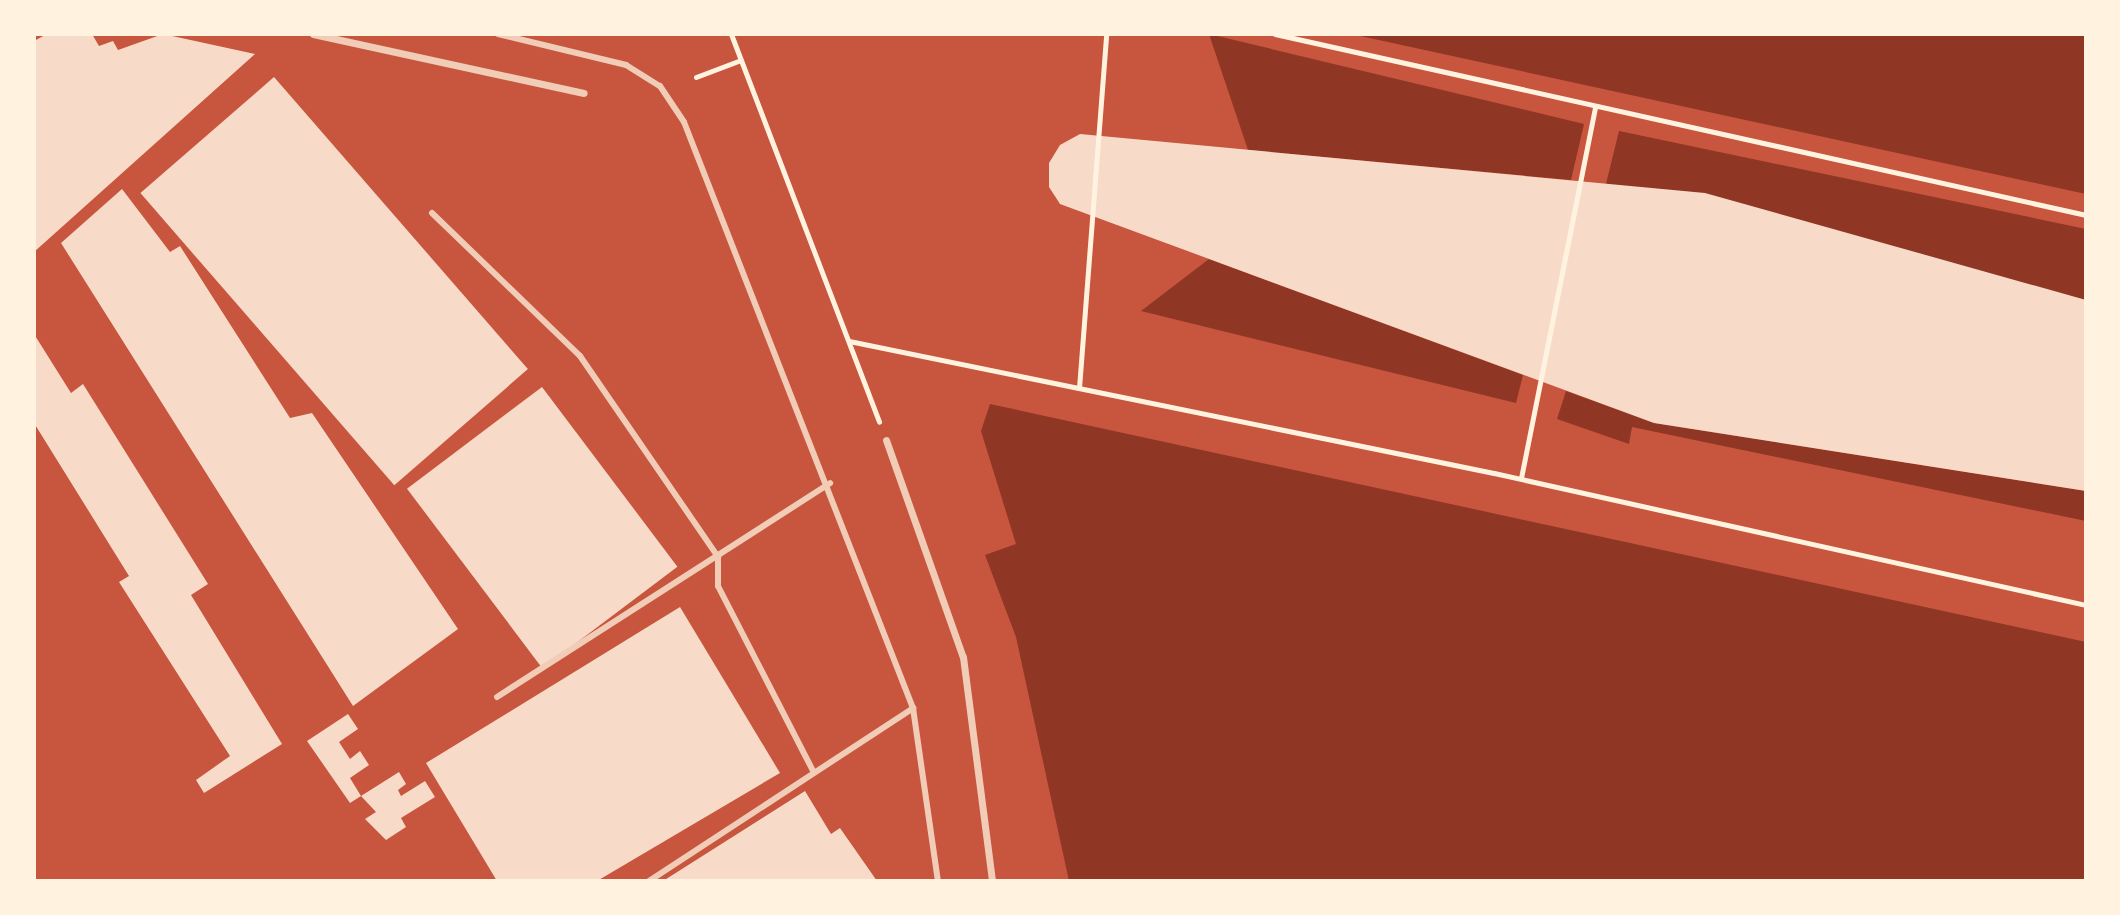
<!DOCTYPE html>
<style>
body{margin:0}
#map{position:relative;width:2120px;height:915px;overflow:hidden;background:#c8553d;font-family:"Asap Condensed",sans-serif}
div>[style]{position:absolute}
.water>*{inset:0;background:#8f3625}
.building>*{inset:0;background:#f7dbc8;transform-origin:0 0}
.path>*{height:5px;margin:-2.5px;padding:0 2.5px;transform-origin:2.5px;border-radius:2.5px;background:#fff3e0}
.service>*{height:6px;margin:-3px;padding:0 3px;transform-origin:3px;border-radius:3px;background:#f1ccb7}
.pedestrian>*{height:7px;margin:-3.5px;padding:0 3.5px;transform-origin:3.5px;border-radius:3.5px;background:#f1ccb7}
span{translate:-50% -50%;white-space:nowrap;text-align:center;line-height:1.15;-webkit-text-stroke:6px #fff3e0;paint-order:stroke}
.frame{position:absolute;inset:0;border:36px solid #fff3e0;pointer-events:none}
</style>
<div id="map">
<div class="water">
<i style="clip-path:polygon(1209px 34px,1584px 124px,1571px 180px,1248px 150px)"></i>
<i style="clip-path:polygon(1351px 34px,2086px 34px,2086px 194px)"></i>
<i style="clip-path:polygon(1619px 131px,2086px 229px,2086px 300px,1606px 184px)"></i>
<i style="clip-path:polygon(1209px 259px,1523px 375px,1516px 403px,1141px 311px)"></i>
<i style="clip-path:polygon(1566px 391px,1654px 423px,2086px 491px,2086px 521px,1632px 427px,1629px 444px,1557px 419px)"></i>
<i style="clip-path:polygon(990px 404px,2086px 642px,2086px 881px,1069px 881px,1016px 637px,985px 555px,1016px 544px,981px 431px)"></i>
</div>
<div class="building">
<i style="clip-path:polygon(47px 34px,92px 34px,99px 46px,113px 41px,118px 50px,163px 34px,255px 54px,34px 252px,34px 41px)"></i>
<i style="left:274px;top:77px;width:387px;height:177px;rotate:49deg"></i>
<i style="clip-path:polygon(1080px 134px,1705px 193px,2086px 300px,2086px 491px,1654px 423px,1060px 204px,1049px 187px,1049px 163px,1060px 145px)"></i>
<i style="clip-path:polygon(122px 189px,170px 252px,180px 246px,290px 418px,312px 413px,458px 629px,353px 706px,61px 243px)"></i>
<i style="clip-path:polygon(34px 334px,71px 393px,83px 384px,208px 584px,191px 595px,282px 744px,204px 793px,196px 780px,230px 756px,119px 582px,129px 576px,34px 423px)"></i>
<i style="left:542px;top:387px;width:225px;height:169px;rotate:53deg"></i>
<i style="clip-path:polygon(680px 607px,780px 773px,597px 881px,497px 881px,426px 763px)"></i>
<i style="clip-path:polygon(348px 714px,358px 729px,339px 742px,350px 759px,360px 751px,369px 765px,350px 778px,361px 796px,350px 803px,307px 741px)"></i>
<i style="clip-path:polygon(399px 772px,406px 784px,398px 790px,401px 796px,425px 781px,435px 797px,401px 818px,406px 827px,386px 840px,365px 819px,376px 812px,361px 796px)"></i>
<i style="clip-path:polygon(805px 791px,831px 834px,840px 828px,877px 881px,663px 881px)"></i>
</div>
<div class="path">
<i style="left:731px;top:34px;width:415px;rotate:69.1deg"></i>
<i style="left:1275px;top:34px;width:831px;rotate:12.58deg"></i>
<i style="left:696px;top:77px;width:48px;rotate:-20.7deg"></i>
<i style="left:849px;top:341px;width:658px;rotate:11.57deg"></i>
<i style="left:1494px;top:473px;width:607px;rotate:12.57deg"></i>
<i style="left:1079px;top:388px;width:355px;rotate:-85.6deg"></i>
<i style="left:1521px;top:478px;width:378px;rotate:-78.7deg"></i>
</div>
<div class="service">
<i style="left:498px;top:34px;width:132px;rotate:13.6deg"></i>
<i style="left:626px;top:65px;width:40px;rotate:32deg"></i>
<i style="left:660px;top:86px;width:43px;rotate:56.3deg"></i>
<i style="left:684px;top:122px;width:629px;rotate:68.66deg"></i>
<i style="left:913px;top:708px;width:175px;rotate:81.8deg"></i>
<i style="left:432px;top:213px;width:206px;rotate:44deg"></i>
<i style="left:580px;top:356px;width:244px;rotate:55.5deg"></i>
<i style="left:718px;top:557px;width:29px;rotate:90deg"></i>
<i style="left:718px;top:586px;width:208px;rotate:62.8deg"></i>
<i style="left:497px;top:697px;width:396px;rotate:-32.7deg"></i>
<i style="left:649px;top:881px;width:316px;rotate:-33.2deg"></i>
</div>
<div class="pedestrian">
<i style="left:313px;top:34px;width:277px;rotate:12.3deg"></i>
<i style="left:886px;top:440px;width:230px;rotate:70.5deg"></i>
<i style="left:963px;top:657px;width:226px;rotate:82.6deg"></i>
</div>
<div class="frame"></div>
</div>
